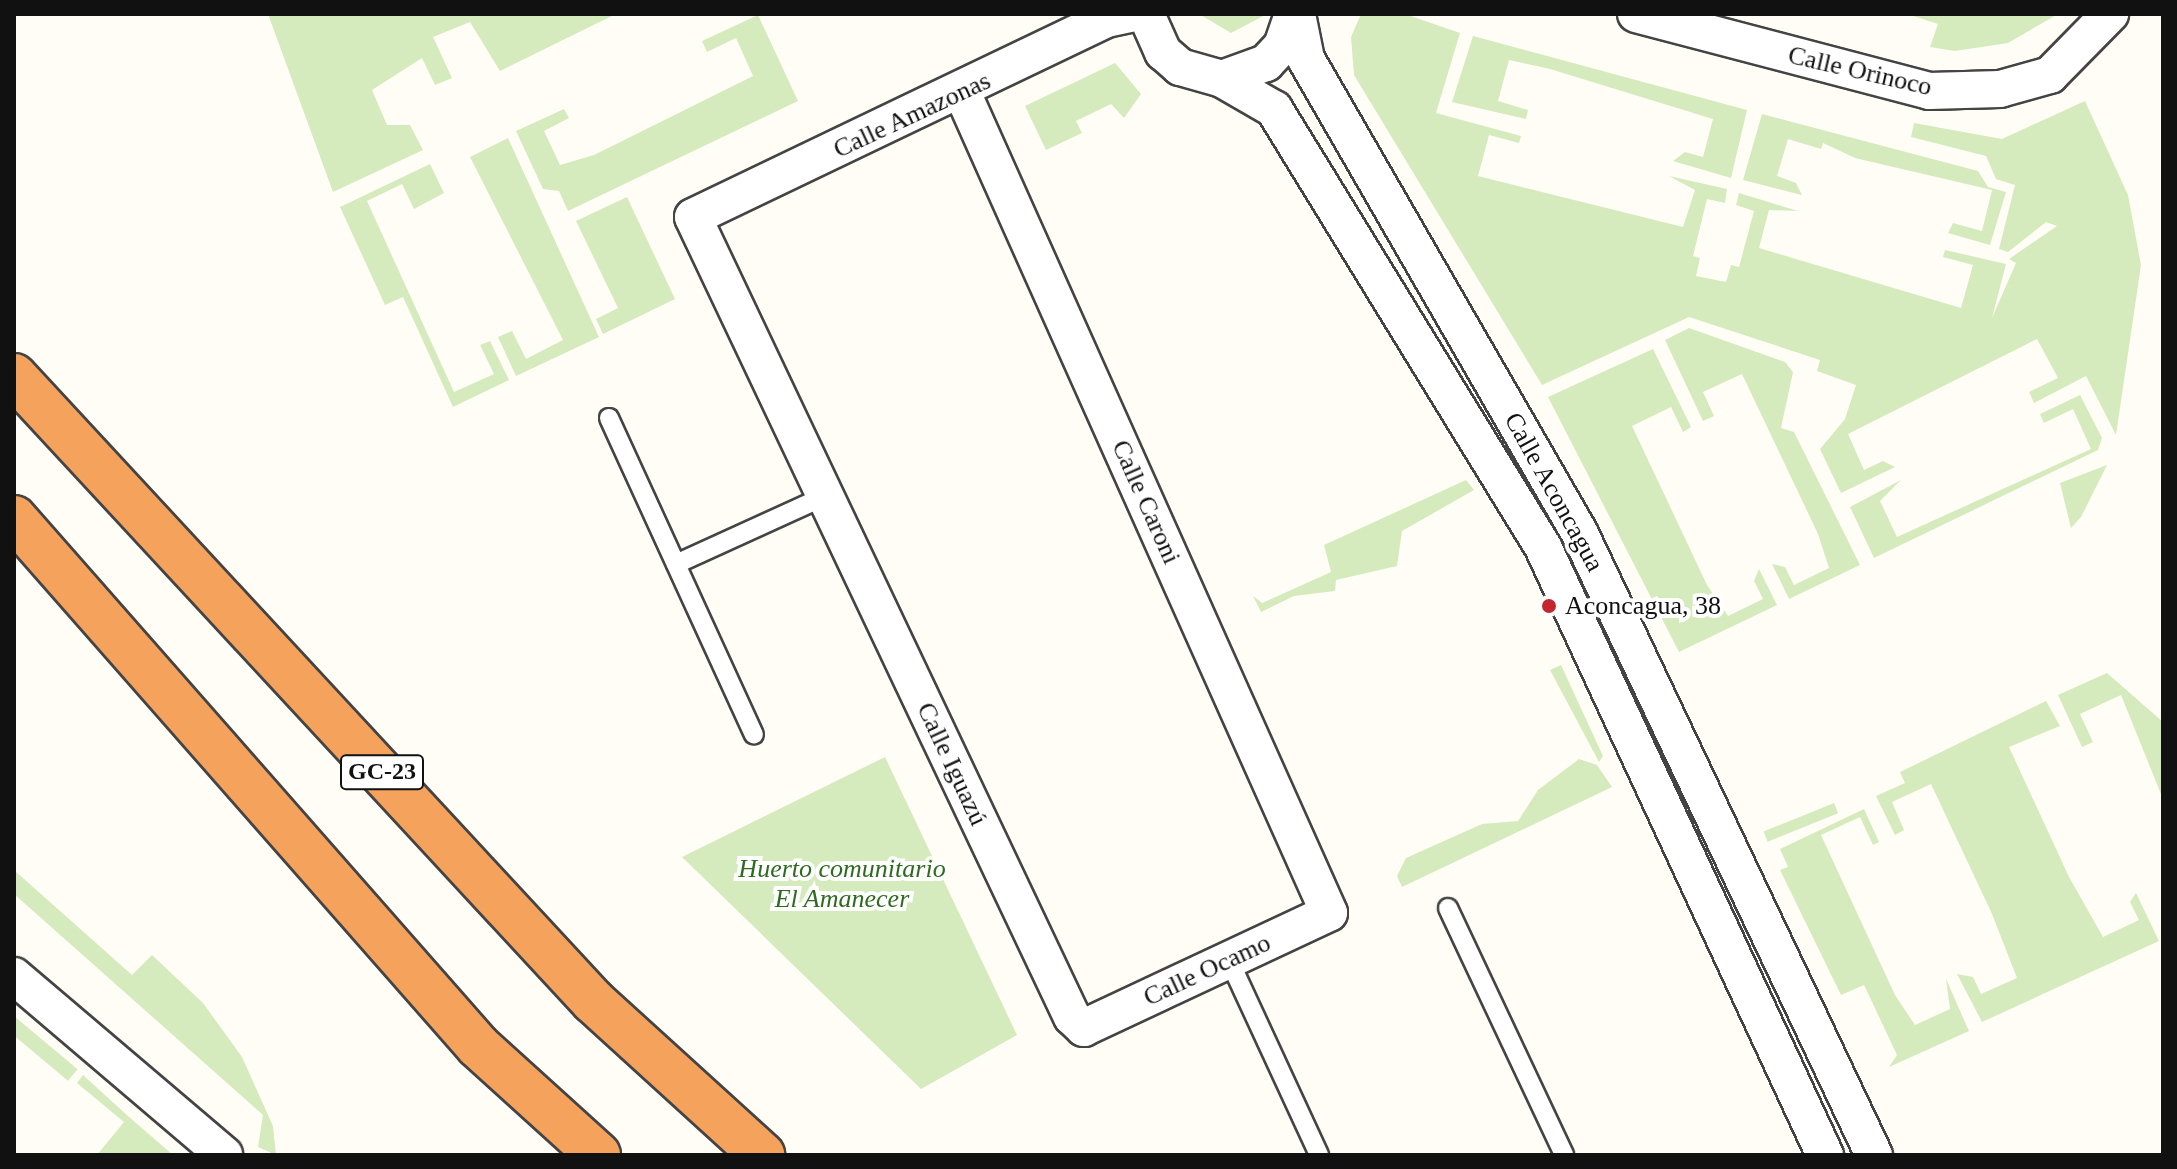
<!DOCTYPE html>
<meta charset="utf-8">
<style>
body{margin:0}
#map{position:relative;width:2177px;height:1169px;overflow:hidden;background:#fffdf5;font-family:Georgia,serif}
div>[style]{position:absolute}
.green>*{inset:0;background:#d5ebbd;transform-origin:0 0}
.roads{filter:drop-shadow(2px 0 #444) drop-shadow(-2px 0 #444) drop-shadow(0 2px #444) drop-shadow(0 -2px #444)}
.service>*{height:18px;margin:-9px;padding:0 9px;transform-origin:9px;border-radius:9px;background:#fff}
.minor>*{height:36px;margin:-18px;padding:0 18px;transform-origin:18px;border-radius:18px;background:#fff}
.motorway>*{height:44px;margin:-22px;padding:0 22px;transform-origin:22px;border-radius:22px;background:#f5a25d}
.dots>*{width:22px;height:22px;translate:-50% -50%;box-sizing:border-box;border:4px solid #fff;border-radius:50%}
span{translate:-50% -50%;white-space:nowrap;text-align:center;line-height:1.15;-webkit-text-stroke:8px #fff;paint-order:stroke}
.shield-label span{padding:2px 6px;background:#fff;border:2px solid;border-radius:6px;-webkit-text-stroke-width:0}
.shield-label{font-size:24px;color:#111;font-weight:700}
.street-label{font-size:26px;color:#111}
.poi-label{font-size:26px;color:#111}
.left{translate:0 -50%;text-align:left}
.park-label{font-size:26px;color:#2f6b1f;font-style:italic}
.frame{position:absolute;inset:0;border:16px solid #111;pointer-events:none}
</style>
<div id="map">
<div class="green">
<i style="clip-path:polygon(268px 14px,616px 14px,500px 71px,470px 22px,433px 37px,452px 78px,435px 85px,422px 58px,372px 90px,387px 125px,410px 125px,423px 150px,333px 192px)"></i>
<i style="clip-path:polygon(1199px 14px,1267px 14px,1231px 33px)"></i>
<i style="clip-path:polygon(1361px 14px,1405px 14px,1460px 33px,1436px 113px,1521px 136px,1519px 143px,1489px 135px,1478px 176px,1683px 227px,1695px 190px,1669px 176px,1727px 189px,1725px 203px,1707px 199px,1693px 256px,1700px 258px,1696px 276px,1726px 282px,1731px 265px,1739px 267px,1754px 211px,1736px 205px,1739px 193px,1798px 211px,1769px 210px,1759px 248px,1961px 308px,1973px 265px,1943px 257px,1945px 250px,2006px 264px,1992px 318px,2016px 263px,2009px 259px,2057px 226px,2046px 222px,2008px 252px,1999px 249px,2015px 185px,1996px 179px,1986px 156px,1911px 137px,1914px 123px,2002px 139px,2085px 101px,2128px 195px,2141px 265px,2116px 435px,2086px 376px,2034px 403px,2029px 392px,2058px 378px,2037px 339px,1848px 434px,1864px 470px,1883px 461px,1895px 467px,1841px 493px,1820px 449px,1845px 419px,1856px 385px,1817px 371px,1820px 360px,1689px 317px,1542px 385px,1354px 75px,1351px 37px)"></i>
<i style="clip-path:polygon(1907px 14px,2058px 14px,2008px 43px,1955px 51px,1930px 47px,1938px 24px)"></i>
<i style="clip-path:polygon(758px 15px,798px 101px,568px 211px,559px 191px,543px 189px,516px 131px,564px 109px,569px 118px,544px 131px,560px 165px,594px 155px,753px 76px,736px 38px,707px 52px,702px 41px)"></i>
<i style="clip-path:polygon(1473px 36px,1747px 110px,1731px 178px,1673px 161px,1685px 152px,1703px 157px,1713px 119px,1550px 69px,1509px 60px,1498px 101px,1528px 110px,1526px 119px,1452px 102px)"></i>
<i style="clip-path:polygon(1115px 63px,1141px 94px,1124px 118px,1111px 104px,1076px 121px,1082px 133px,1046px 150px,1025px 106px)"></i>
<i style="clip-path:polygon(1762px 114px,1978px 171px,1988px 187px,2006px 192px,1990px 245px,1948px 233px,1953px 223px,1982px 231px,1992px 190px,1855px 158px,1823px 143px,1821px 149px,1788px 139px,1777px 176px,1796px 183px,1802px 195px,1743px 180px)"></i>
<i style="clip-path:polygon(508px 138px,599px 337px,516px 376px,498px 337px,512px 331px,526px 359px,563px 340px,470px 157px)"></i>
<i style="clip-path:polygon(430px 164px,444px 193px,414px 209px,402px 184px,367px 201px,454px 392px,494px 374px,480px 345px,490px 341px,509px 380px,453px 407px,403px 297px,385px 305px,340px 207px)"></i>
<i style="clip-path:polygon(627px 197px,675px 299px,603px 334px,596px 319px,618px 308px,576px 221px)"></i>
<i style="clip-path:polygon(1689px 328px,1785px 362px,1793px 372px,1781px 428px,1794px 432px,1860px 565px,1789px 599px,1772px 564px,1785px 567px,1794px 585px,1829px 568px,1818px 534px,1742px 374px,1703px 392px,1714px 416px,1703px 421px,1665px 340px)"></i>
<i style="clip-path:polygon(1653px 349px,1691px 427px,1683px 432px,1671px 407px,1632px 426px,1707px 585px,1728px 616px,1763px 599px,1754px 581px,1759px 569px,1777px 605px,1679px 652px,1548px 397px)"></i>
<i style="clip-path:polygon(2080px 395px,2102px 438px,2098px 450px,1874px 558px,1850px 507px,1901px 480px,1880px 501px,1897px 537px,2091px 449px,2073px 409px,2044px 423px,2040px 414px)"></i>
<i style="clip-path:polygon(2107px 465px,2081px 517px,2071px 528px,2060px 483px)"></i>
<i style="clip-path:polygon(1466px 480px,1474px 490px,1402px 531px,1397px 566px,1336px 580px,1335px 591px,1294px 596px,1261px 612px,1253px 596px,1262px 603px,1331px 572px,1324px 545px)"></i>
<i style="clip-path:polygon(1561px 665px,1603px 756px,1599px 762px,1550px 670px)"></i>
<i style="clip-path:polygon(2107px 673px,2163px 722px,2163px 799px,2121px 695px,2080px 714px,2093px 742px,2082px 747px,2058px 695px)"></i>
<i style="clip-path:polygon(2046px 701px,2060px 726px,2009px 747px,2069px 877px,2103px 937px,2139px 920px,2130px 902px,2136px 893px,2159px 941px,1982px 1022px,1957px 974px,1973px 977px,1981px 994px,2017px 978px,1992px 914px,1931px 784px,1892px 802px,1904px 830px,1895px 835px,1876px 796px,1905px 783px,1900px 772px)"></i>
<i style="clip-path:polygon(885px 757px,1017px 1035px,921px 1089px,682px 857px)"></i>
<i style="clip-path:polygon(1579px 759px,1597px 765px,1612px 787px,1402px 887px,1397px 876px,1406px 858px,1482px 824px,1518px 821px,1538px 790px)"></i>
<i style="left:1834px;top:803px;width:11px;height:76px;rotate:68deg"></i>
<i style="clip-path:polygon(1864px 809px,1879px 842px,1873px 845px,1860px 817px,1821px 835px,1895px 995px,1915px 1025px,1950px 1009px,1946px 979px,1969px 1031px,1889px 1067px,1897px 1055px,1864px 985px,1841px 995px,1780px 870px,1788px 867px,1780px 849px)"></i>
<i style="clip-path:polygon(14px 870px,132px 975px,152px 955px,203px 1003px,242px 1057px,273px 1126px,276px 1155px,258px 1147px,263px 1115px,14px 894px)"></i>
<i style="left:14px;top:1016px;width:83px;height:15px;rotate:40deg"></i>
<i style="clip-path:polygon(83px 1075px,129px 1117px,173px 1155px,97px 1155px,124px 1122px,77px 1083px)"></i>
</div>
<div class="roads">
<div class="service">
<i style="left:609px;top:418px;width:348px;rotate:65.4deg"></i>
<i style="left:676px;top:564px;width:164px;rotate:-24.5deg"></i>
<i style="left:1448px;top:908px;width:273px;rotate:64.8deg"></i>
<i style="left:1229px;top:960px;width:215px;rotate:65.2deg"></i>
</div>
<div class="minor">
<i style="left:1146px;top:14px;width:42px;rotate:65.9deg"></i>
<i style="left:1163px;top:52px;width:23px;rotate:41deg"></i>
<i style="left:1180px;top:67px;width:44px;rotate:15.9deg"></i>
<i style="left:1222px;top:79px;width:47px;rotate:-20deg"></i>
<i style="left:1266px;top:63px;width:23px;rotate:-47deg"></i>
<i style="left:1282px;top:46px;width:34px;rotate:-71deg"></i>
<i style="left:1297px;top:14px;width:46px;rotate:78.7deg"></i>
<i style="left:1306px;top:59px;width:546px;rotate:60.01deg"></i>
<i style="left:1579px;top:532px;width:689px;rotate:64.66deg"></i>
<i style="left:1636px;top:14px;width:303px;rotate:14.7deg"></i>
<i style="left:1929px;top:91px;width:71px;rotate:-1.6deg"></i>
<i style="left:2000px;top:89px;width:52px;rotate:-15.6deg"></i>
<i style="left:2050px;top:75px;width:86px;rotate:-45.5deg"></i>
<i style="left:1222px;top:79px;width:60px;rotate:30deg"></i>
<i style="left:1274px;top:109px;width:514px;rotate:58.44deg"></i>
<i style="left:1543px;top:547px;width:670px;rotate:65.12deg"></i>
<i style="left:962px;top:92px;width:899px;rotate:65.91deg"></i>
<i style="left:1329px;top:913px;width:271px;rotate:154.9deg"></i>
<i style="left:1084px;top:1028px;width:16px;rotate:-137deg"></i>
<i style="left:1072px;top:1017px;width:885px;rotate:-115.35deg"></i>
<i style="left:693px;top:217px;width:459px;rotate:-25.6deg"></i>
<i style="left:1107px;top:19px;width:24px;rotate:-12deg"></i>
<i style="left:14px;top:976px;width:276px;rotate:40.4deg"></i>
</div>
<div class="motorway">
<i style="left:14px;top:376px;width:852px;rotate:47.19deg"></i>
<i style="left:593px;top:1001px;width:229px;rotate:42.3deg"></i>
<i style="left:14px;top:518px;width:703px;rotate:48.69deg"></i>
<i style="left:478px;top:1046px;width:162px;rotate:42.2deg"></i>
</div>
</div>
<div class="dots">
<i style="left:1549px;top:606px;background:#c4262e"></i>
</div>
<div class="shield-label">
<span style="left:382px;top:772px">GC-23</span>
</div>
<div class="street-label">
<span style="left:1860px;top:71px;rotate:13deg">Calle Orinoco</span>
<span style="left:912px;top:115px;rotate:-25deg">Calle Amazonas</span>
<span style="left:1554px;top:492px;rotate:61deg">Calle Aconcagua</span>
<span style="left:1146px;top:502px;rotate:66deg">Calle Caroni</span>
<span style="left:952px;top:764px;rotate:65deg">Calle Iguazú</span>
<span style="left:1207px;top:970px;rotate:-25deg">Calle Ocamo</span>
</div>
<div class="poi-label">
<span class="left" style="left:1565px;top:606px">Aconcagua, 38</span>
</div>
<div class="park-label">
<span style="left:842px;top:884px">Huerto comunitario<br>El Amanecer</span>
</div>
<div class="frame"></div>
</div>
